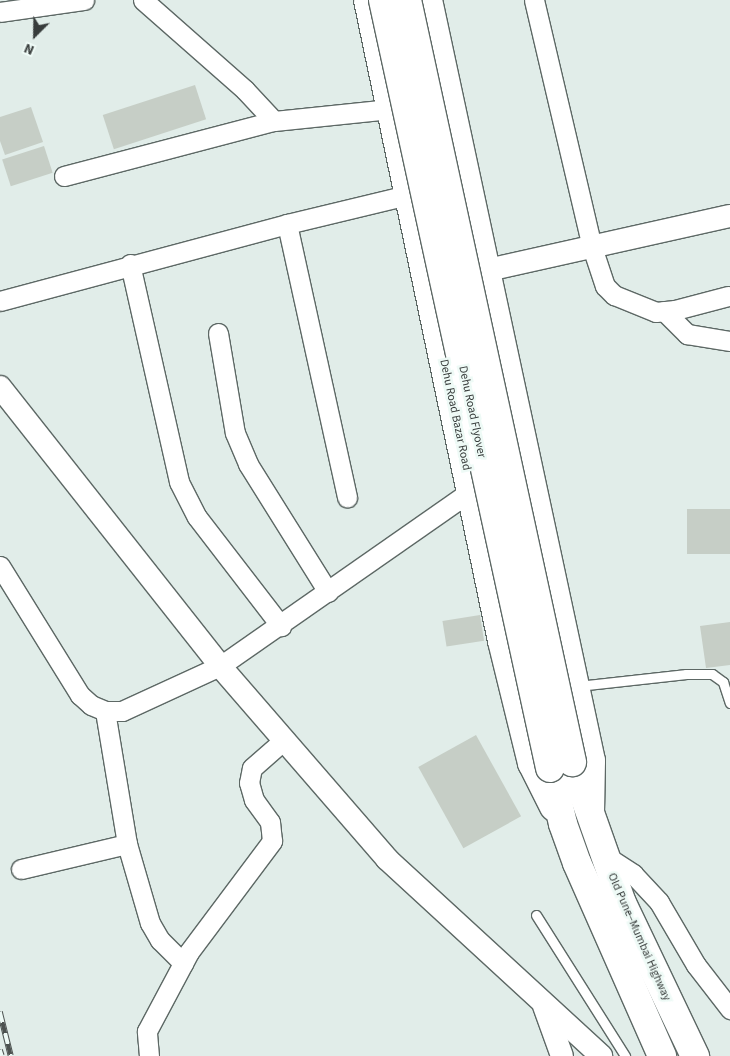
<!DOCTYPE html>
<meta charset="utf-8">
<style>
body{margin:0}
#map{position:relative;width:730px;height:1056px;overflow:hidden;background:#e1ede9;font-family:"Source Sans 3",sans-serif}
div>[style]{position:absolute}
.building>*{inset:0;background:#c6cec6;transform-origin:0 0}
.roads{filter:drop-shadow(1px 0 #5d6865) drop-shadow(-1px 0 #5d6865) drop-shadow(0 1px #5d6865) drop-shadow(0 -1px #5d6865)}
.service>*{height:9px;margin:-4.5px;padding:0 4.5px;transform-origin:4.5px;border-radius:4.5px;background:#fff}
.minor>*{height:19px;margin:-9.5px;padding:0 9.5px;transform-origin:9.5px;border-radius:9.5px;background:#fff}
.tertiary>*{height:22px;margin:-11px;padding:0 11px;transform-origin:11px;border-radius:11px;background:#fff}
.primary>*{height:28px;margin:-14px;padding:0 14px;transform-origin:14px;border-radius:14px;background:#fff}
.trunk>*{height:28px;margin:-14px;padding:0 14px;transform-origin:14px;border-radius:14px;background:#fff}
.rail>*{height:5.5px;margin-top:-2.75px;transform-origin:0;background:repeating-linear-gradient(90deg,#eefaf6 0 11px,#4c5250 0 22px);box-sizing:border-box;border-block:1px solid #4c5250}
.bridges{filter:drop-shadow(1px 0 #5d6865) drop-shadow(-1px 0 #5d6865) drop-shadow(0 1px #5d6865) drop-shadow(0 -1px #5d6865)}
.trunk-bridge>*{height:28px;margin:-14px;padding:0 14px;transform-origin:14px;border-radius:14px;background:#fff}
span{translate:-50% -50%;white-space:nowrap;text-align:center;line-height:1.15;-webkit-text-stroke:5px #eefaf6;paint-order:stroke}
.street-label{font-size:12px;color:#373c3b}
.north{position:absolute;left:10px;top:10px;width:50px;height:50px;-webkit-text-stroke:4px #eefaf6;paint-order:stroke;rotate:203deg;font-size:14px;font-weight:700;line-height:20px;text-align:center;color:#373c3b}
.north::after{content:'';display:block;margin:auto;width:18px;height:22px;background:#373c3b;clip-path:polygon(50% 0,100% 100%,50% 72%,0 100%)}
</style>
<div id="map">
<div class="building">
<i style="left:195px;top:85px;width:36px;height:97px;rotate:72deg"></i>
<i style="clip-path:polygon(31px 107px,43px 142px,5px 155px,0 141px,0 117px)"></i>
<i style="left:44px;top:146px;width:28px;height:44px;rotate:72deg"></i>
<i style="left:730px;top:509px;width:45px;height:43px;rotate:90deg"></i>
<i style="left:480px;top:615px;width:26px;height:38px;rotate:81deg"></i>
<i style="clip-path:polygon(730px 622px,730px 665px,706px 668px,700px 626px)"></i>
<i style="left:476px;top:735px;width:93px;height:66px;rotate:61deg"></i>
</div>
<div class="roads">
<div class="service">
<i style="left:578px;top:686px;width:109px;rotate:-6.3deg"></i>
<i style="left:686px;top:674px;width:26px"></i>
<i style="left:712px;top:674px;width:14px;rotate:36deg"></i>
<i style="left:723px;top:682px;width:22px;rotate:72deg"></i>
<i style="left:536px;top:915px;width:167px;rotate:57.7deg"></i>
</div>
<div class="minor">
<i style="left:143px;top:0;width:136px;rotate:41.4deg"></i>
<i style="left:245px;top:90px;width:42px;rotate:46.9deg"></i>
<i style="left:534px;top:0;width:254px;rotate:76.8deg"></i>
<i style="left:592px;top:247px;width:41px;rotate:71.6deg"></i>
<i style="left:605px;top:286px;width:13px;rotate:45deg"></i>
<i style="left:614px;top:295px;width:45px;rotate:22deg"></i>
<i style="left:656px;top:312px;width:19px;rotate:-6deg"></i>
<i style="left:675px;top:310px;width:55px;rotate:-14.8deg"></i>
<i style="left:0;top:12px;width:85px;rotate:-8.1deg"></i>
<i style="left:64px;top:176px;width:217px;rotate:-14.7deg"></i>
<i style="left:274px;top:121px;width:117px;rotate:-5.9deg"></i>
<i style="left:287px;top:224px;width:280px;rotate:77.6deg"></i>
<i style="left:130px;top:264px;width:223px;rotate:77.3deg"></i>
<i style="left:179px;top:482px;width:39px;rotate:63deg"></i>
<i style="left:197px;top:517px;width:138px;rotate:52.4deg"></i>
<i style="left:0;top:301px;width:297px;rotate:-15deg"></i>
<i style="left:287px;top:224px;width:124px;rotate:-13.5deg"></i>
<i style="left:664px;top:311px;width:33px;rotate:45deg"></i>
<i style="left:687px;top:334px;width:44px;rotate:9.2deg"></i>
<i style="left:218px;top:333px;width:101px;rotate:80.4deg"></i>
<i style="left:235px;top:433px;width:34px;rotate:67deg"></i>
<i style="left:248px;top:464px;width:151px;rotate:58deg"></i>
<i style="left:0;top:566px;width:152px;rotate:58.2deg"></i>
<i style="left:80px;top:695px;width:15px;rotate:42deg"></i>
<i style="left:91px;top:705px;width:15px;rotate:23deg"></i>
<i style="left:105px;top:711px;width:17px"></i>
<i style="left:122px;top:711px;width:108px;rotate:-24.7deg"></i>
<i style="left:220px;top:666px;width:307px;rotate:-34.9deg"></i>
<i style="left:105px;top:711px;width:135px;rotate:80.6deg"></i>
<i style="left:127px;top:844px;width:82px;rotate:73.8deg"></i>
<i style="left:150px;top:923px;width:20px;rotate:60deg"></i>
<i style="left:160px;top:940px;width:33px;rotate:45deg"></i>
<i style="left:604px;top:855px;width:35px;rotate:33deg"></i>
<i style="left:633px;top:874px;width:38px;rotate:47deg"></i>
<i style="left:659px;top:902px;width:73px;rotate:59.6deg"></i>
<i style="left:696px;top:965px;width:56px;rotate:52.3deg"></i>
<i style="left:21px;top:869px;width:109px;rotate:-13.3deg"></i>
<i style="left:149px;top:1056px;width:25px;rotate:-95deg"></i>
<i style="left:147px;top:1031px;width:89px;rotate:-62deg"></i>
<i style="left:189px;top:952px;width:139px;rotate:-53.2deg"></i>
<i style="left:272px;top:841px;width:19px;rotate:-96deg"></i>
<i style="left:270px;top:822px;width:27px;rotate:-126deg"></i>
<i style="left:254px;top:800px;width:18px;rotate:-106deg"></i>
<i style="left:249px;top:783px;width:15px;rotate:-79deg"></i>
<i style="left:252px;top:768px;width:43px;rotate:-41.2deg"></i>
</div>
<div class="tertiary">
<i style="left:470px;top:274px;width:266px;rotate:-12.6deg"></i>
<i style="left:0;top:387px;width:355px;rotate:51.7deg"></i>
<i style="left:220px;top:666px;width:255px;rotate:49.1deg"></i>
<i style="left:387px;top:859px;width:291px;rotate:42.6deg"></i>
<i style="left:544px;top:1006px;width:53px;rotate:70.2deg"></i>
</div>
<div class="primary">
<i style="left:368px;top:0;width:655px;rotate:78.19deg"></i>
<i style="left:502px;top:641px;width:126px;rotate:76.2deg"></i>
<i style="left:532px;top:763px;width:49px;rotate:63.4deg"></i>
<i style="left:428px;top:0;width:778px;rotate:77.91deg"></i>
<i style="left:591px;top:761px;width:50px;rotate:91.1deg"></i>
</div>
<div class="trunk">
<i style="left:572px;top:762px;width:150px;rotate:70.5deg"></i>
<i style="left:622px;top:903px;width:170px;rotate:64.5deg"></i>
<i style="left:550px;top:768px;width:57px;rotate:76.9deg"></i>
<i style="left:563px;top:824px;width:41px;rotate:70.3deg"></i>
<i style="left:577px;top:863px;width:211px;rotate:66.2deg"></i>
</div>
</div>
<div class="rail">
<i style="left:0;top:1012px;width:45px;rotate:76deg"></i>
<i style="left:0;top:1050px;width:6px;rotate:72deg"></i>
</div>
<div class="bridges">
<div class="trunk-bridge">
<i style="left:383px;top:0;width:786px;rotate:77.73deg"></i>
<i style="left:407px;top:0;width:780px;rotate:77.78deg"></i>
</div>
</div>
<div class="street-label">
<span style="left:472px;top:412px;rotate:78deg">Dehu Road Flyover</span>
<span style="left:455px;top:415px;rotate:78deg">Dehu Road Bazar Road</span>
<span style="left:639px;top:937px;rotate:66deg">Old Pune–Mumbai Highway</span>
</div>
<div class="north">N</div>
</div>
